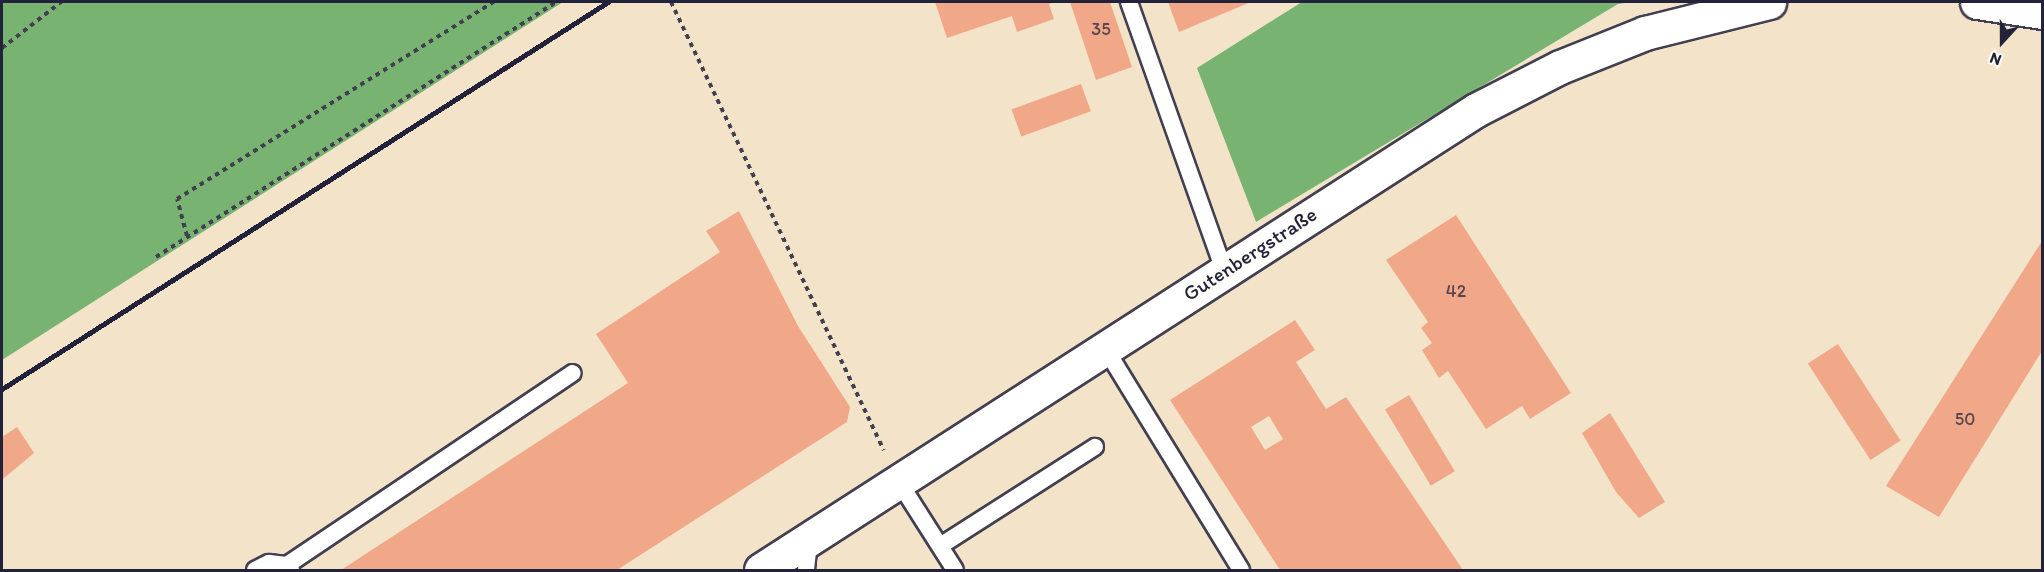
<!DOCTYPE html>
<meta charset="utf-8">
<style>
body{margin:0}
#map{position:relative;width:2044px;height:572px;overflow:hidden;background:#f3e4c9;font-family:Itim,sans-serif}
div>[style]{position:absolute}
.forest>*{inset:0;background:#79b372}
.building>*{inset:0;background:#f1a889;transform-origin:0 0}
.path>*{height:4px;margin-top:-2px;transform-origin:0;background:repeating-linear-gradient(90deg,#413f50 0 4.5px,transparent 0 9px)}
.roads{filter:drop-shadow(2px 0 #413f50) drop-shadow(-2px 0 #413f50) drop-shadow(0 2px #413f50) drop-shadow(0 -2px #413f50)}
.lane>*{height:16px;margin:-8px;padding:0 8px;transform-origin:8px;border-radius:8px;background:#fff}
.street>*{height:33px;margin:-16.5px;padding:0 16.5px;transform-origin:16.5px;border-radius:16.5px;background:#fff}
.rail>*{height:4.5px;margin:-2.25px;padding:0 2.25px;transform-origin:2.25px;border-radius:2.25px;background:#22223b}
span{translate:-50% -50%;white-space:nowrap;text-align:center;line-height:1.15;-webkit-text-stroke:6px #fdfcf7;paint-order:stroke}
.number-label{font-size:18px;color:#56444e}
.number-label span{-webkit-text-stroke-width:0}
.street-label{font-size:21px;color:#22223b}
.frame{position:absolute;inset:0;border:3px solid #22223b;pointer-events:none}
.north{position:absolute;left:1972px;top:12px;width:60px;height:60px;-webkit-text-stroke:4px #fdfcf7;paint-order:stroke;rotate:201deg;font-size:16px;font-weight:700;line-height:24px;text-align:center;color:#22223b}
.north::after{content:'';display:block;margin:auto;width:21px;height:27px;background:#22223b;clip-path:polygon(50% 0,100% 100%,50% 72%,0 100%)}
</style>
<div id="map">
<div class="forest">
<i style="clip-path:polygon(2px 2px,563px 2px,2px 360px)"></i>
<i style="clip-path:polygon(1302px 2px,1632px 2px,1618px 4px,1256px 222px,1197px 68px)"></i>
</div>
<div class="building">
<i style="clip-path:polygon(935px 2px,1055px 2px,1049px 4px,1054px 19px,1017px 32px,1012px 16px,947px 38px)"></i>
<i style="clip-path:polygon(1070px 2px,1110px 2px,1132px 67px,1096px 80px)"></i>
<i style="clip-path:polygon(1168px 2px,1251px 2px,1179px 32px)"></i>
<i style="left:1081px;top:84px;width:29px;height:74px;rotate:70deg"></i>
<i style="clip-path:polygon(739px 211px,798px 326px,850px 407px,847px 422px,617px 570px,341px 570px,628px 383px,596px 334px,720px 252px,706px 231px)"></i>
<i style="clip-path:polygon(1456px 215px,1571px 393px,1530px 419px,1522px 406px,1486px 429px,1448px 371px,1439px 378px,1422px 350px,1432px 343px,1421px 328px,1428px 322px,1386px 260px)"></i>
<i style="clip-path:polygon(2042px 241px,2042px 351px,1939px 517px,1886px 486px)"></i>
<i style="clip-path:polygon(evenodd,1295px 320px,1315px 350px,1296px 362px,1326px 409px,1346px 397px,1463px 570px,1280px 570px,1170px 400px,1295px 320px,1269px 416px,1283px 439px,1265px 450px,1251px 427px,1269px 416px)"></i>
<i style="left:1838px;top:344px;width:115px;height:36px;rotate:57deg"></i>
<i style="left:1409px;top:395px;width:89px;height:28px;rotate:59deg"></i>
<i style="clip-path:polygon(1610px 413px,1665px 502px,1639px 518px,1616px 492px,1582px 433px)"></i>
<i style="clip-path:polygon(17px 427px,34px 453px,3px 479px,2px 437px)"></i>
</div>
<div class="path">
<i style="left:671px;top:2px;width:496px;rotate:64.6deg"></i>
<i style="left:2px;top:48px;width:75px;rotate:-37.9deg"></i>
<i style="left:187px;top:236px;width:38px;rotate:-105deg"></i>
<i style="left:177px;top:199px;width:373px;rotate:-31.9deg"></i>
<i style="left:156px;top:257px;width:475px;rotate:-32.5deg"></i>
</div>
<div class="roads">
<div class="lane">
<i style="left:1129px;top:2px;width:285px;rotate:70.5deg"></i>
<i style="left:1105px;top:348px;width:260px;rotate:58.5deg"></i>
<i style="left:899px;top:482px;width:104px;rotate:57.5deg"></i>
<i style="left:940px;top:546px;width:184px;rotate:-32.6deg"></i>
<i style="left:255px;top:570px;width:16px;rotate:-27deg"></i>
<i style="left:269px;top:563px;width:18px;rotate:6deg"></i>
<i style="left:291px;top:570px;width:6px;rotate:-129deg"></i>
<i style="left:287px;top:565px;width:344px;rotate:-33.9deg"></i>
<i style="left:806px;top:570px;width:30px;rotate:-84deg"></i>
</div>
<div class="street">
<i style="left:1977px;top:2px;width:66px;rotate:8.7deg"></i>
<i style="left:761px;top:570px;width:850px;rotate:-32.76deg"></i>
<i style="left:1476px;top:110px;width:94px;rotate:-27.1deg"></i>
<i style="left:1560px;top:67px;width:92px;rotate:-21.8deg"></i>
<i style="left:1645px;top:33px;width:128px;rotate:-14deg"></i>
</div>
</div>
<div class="rail">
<i style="left:2px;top:389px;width:719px;rotate:-32.56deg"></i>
</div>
<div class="number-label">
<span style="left:1101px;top:29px">35</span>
<span style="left:1456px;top:291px">42</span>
<span style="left:1965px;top:419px">50</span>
</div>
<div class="street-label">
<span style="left:1250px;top:254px;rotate:-33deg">Gutenbergstraße</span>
</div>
<div class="frame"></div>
<div class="north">N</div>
</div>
